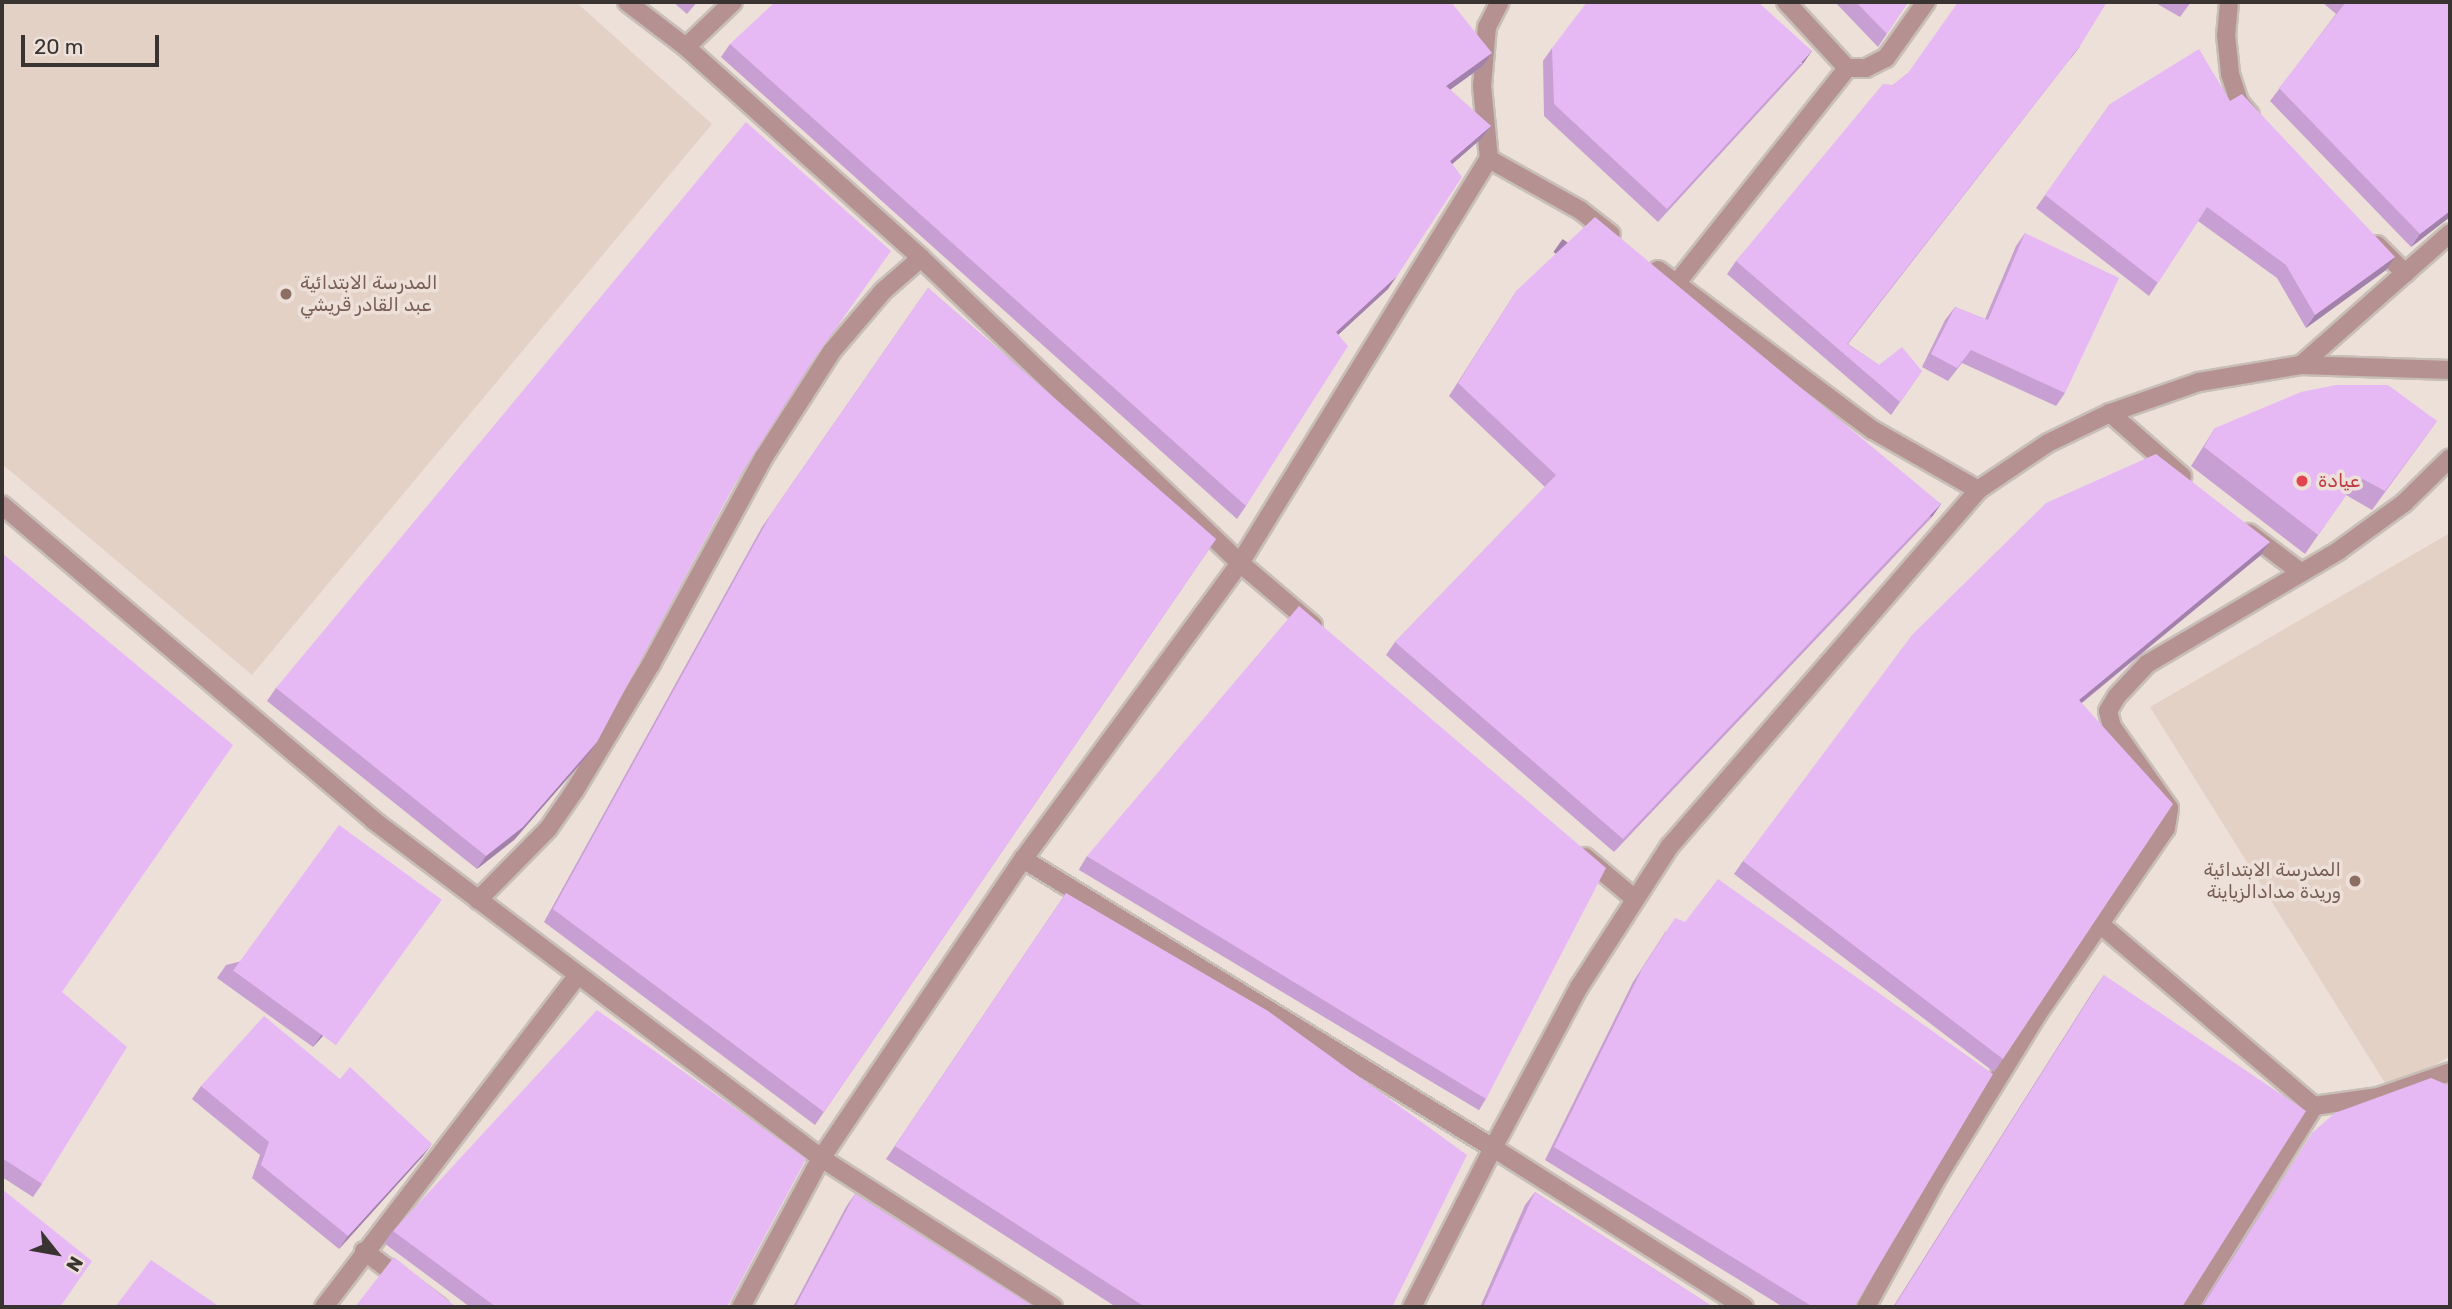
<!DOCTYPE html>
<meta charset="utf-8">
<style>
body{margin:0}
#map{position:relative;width:2452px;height:1309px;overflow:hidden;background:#ece0d9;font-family:Rubik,"Noto Sans Arabic",sans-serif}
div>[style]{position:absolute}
.built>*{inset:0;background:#e4d1c6}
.roads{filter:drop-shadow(2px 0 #c8beb8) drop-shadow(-2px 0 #c8beb8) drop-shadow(0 2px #c8beb8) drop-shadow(0 -2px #c8beb8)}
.street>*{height:18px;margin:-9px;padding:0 9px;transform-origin:9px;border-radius:9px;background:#b59291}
.wall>*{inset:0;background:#c79fd2;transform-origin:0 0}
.shaded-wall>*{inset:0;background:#a282ab;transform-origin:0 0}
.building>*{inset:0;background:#e7b9f4;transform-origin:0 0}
.dots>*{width:19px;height:19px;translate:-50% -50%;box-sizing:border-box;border:4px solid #ece0d9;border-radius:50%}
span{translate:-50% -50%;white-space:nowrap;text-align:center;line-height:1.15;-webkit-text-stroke:7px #ece0d9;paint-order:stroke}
.education-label{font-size:19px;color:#785e54}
.left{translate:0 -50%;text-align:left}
.right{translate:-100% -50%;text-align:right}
.health-label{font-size:19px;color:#be3a42}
.frame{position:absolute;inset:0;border:4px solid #393432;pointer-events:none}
.north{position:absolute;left:21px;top:1218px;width:70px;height:70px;-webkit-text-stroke:5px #ece0d9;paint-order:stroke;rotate:121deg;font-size:19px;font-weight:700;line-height:28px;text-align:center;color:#393432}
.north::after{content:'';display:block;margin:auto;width:24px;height:32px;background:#393432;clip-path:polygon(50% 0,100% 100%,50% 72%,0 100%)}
.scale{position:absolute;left:21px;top:35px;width:138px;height:32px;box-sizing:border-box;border:4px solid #393432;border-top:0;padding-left:9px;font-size:21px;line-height:24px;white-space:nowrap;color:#393432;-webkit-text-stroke:5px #ece0d9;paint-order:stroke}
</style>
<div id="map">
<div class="built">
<i style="clip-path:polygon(2px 2px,576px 2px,712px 124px,252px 675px,2px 464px)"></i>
<i style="clip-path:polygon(2450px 533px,2450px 1056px,2390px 1091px,2150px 707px)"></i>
</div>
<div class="roads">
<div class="street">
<i style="left:627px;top:2px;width:74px;rotate:37.3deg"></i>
<i style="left:686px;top:47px;width:316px;rotate:41.9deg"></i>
<i style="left:921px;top:258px;width:441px;rotate:43.7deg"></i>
<i style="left:1240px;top:563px;width:367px;rotate:126.2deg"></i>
<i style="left:1023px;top:859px;width:552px;rotate:31.59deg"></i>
<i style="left:1493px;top:1148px;width:178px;rotate:117deg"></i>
<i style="left:2229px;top:2px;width:33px;rotate:95deg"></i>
<i style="left:2226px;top:35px;width:39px;rotate:84deg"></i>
<i style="left:2230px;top:74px;width:29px;rotate:72deg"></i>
<i style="left:2239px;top:102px;width:17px;rotate:50deg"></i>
<i style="left:686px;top:47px;width:65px;rotate:-43.8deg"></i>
<i style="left:1847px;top:68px;width:19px"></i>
<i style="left:1866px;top:68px;width:22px;rotate:-27deg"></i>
<i style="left:1886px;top:58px;width:69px;rotate:-54.5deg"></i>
<i style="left:1489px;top:159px;width:104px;rotate:29.3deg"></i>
<i style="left:1580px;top:210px;width:39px;rotate:38deg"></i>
<i style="left:2377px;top:245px;width:40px;rotate:45deg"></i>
<i style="left:1658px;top:270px;width:268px;rotate:36.7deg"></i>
<i style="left:1873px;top:430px;width:121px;rotate:29.7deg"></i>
<i style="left:1676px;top:284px;width:275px;rotate:-51.6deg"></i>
<i style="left:1847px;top:68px;width:90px;rotate:-132.7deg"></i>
<i style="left:2301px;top:365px;width:199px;rotate:-41.5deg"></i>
<i style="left:2110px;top:413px;width:96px;rotate:41.2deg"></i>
<i style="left:2px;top:505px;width:487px;rotate:40.3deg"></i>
<i style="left:373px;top:820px;width:561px;rotate:37.03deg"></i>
<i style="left:821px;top:1158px;width:169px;rotate:118.2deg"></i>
<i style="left:2249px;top:533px;width:63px;rotate:37.2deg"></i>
<i style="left:1313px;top:625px;width:96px;rotate:-139.7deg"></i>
<i style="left:1240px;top:563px;width:475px;rotate:-58.4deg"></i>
<i style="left:1489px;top:159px;width:73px;rotate:-95.5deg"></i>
<i style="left:1482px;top:86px;width:59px;rotate:-85.2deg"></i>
<i style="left:1487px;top:27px;width:28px;rotate:-63deg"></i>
<i style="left:1585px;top:857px;width:65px;rotate:40deg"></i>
<i style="left:1023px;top:859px;width:361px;rotate:124deg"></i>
<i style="left:821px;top:1158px;width:276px;rotate:32.7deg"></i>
<i style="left:478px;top:900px;width:100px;rotate:-45.4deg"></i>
<i style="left:548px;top:829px;width:47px;rotate:-55.3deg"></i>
<i style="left:575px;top:790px;width:147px;rotate:-58.9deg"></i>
<i style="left:651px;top:664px;width:236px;rotate:-61.4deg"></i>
<i style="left:764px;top:457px;width:126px;rotate:-57.3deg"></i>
<i style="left:832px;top:351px;width:79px;rotate:-49.6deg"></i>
<i style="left:883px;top:291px;width:50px;rotate:-41deg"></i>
<i style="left:2101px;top:925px;width:280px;rotate:40.4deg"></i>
<i style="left:2314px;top:1106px;width:65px;rotate:-8deg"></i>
<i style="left:2378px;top:1097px;width:76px;rotate:-19.1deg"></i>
<i style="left:364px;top:1251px;width:94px;rotate:36.7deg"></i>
<i style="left:324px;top:1307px;width:418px;rotate:-52.6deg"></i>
<i style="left:1744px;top:1307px;width:297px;rotate:-147.6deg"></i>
<i style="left:1493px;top:1148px;width:183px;rotate:-61.9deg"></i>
<i style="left:1579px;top:987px;width:168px;rotate:-57.2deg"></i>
<i style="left:1670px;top:846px;width:471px;rotate:-49.1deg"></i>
<i style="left:1978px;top:490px;width:84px;rotate:-33.9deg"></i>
<i style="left:2048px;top:443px;width:69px;rotate:-25.8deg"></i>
<i style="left:2110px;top:413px;width:94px;rotate:-19.2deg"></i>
<i style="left:2199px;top:382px;width:103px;rotate:-9.5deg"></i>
<i style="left:2301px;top:365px;width:149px;rotate:1.9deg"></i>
<i style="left:1866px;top:1307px;width:149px;rotate:-61.2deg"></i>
<i style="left:1938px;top:1176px;width:189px;rotate:-58.4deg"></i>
<i style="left:2037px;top:1015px;width:227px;rotate:-55.4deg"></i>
<i style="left:2166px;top:828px;width:20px;rotate:-81deg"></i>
<i style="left:2169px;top:808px;width:99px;rotate:-125.1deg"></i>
<i style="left:2112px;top:727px;width:16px;rotate:-104deg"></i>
<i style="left:2108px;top:711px;width:17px;rotate:-59deg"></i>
<i style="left:2117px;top:696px;width:44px;rotate:-46.8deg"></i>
<i style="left:2147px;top:664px;width:222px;rotate:-30.6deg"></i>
<i style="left:2338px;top:551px;width:82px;rotate:-36deg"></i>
<i style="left:2404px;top:503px;width:64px;rotate:-44.4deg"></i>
<i style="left:2189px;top:1307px;width:237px;rotate:-58.1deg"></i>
</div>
</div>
<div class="wall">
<i style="clip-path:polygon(673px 2px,697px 2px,687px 14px)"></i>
<i style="clip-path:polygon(1835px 2px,1908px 2px,1878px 47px)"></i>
<i style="clip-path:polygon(2154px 2px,2191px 2px,2180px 17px)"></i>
<i style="clip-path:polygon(2322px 2px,2450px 2px,2450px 217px,2411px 247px,2270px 101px,2336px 14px)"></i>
<i style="clip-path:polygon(730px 44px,1483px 66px,1450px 90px,1491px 126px,1482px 138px,1452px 164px,1388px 289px,1338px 335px,1246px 506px,1237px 519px,721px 57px)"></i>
<i style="clip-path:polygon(2080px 46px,1848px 344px,1879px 365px,1922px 371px,1891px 415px,1727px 274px,1736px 261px,1893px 85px,1908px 73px)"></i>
<i style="clip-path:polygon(1552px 48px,1803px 64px,1658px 222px,1544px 116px,1543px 61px)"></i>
<i style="clip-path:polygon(2230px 101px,2386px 270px,2306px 328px,2277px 278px,2198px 221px,2149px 296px,2036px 208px,2110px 104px)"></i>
<i style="clip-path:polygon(2025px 233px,2065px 393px,2056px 406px,1962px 363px,1948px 381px,1922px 367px,1945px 320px,1955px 307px,1985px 319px,2016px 246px)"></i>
<i style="clip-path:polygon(928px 288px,1216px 539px,815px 1125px,544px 922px,762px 527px)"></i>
<i style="clip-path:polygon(1517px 290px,1941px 504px,1932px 517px,1614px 852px,1386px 655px,1395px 642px,1545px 487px,1449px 396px)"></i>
<i style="clip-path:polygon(810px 365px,734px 485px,588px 755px,514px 840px,477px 869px,267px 701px,276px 688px)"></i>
<i style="clip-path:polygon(2437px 421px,2372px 510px,2346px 495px,2305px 554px,2191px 466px,2215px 428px)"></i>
<i style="clip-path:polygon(2270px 542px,2261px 555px,2082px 703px,2003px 1059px,1994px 1072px,1734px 874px,1743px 861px)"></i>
<i style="clip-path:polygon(2px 553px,62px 992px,42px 1184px,33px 1197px,2px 1177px)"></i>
<i style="left:1087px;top:856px;width:467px;height:16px;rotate:31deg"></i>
<i style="clip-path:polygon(1066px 893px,1392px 1307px,1116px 1307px,886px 1159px)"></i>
<i style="clip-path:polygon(432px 913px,313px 1047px,217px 978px,226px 965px)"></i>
<i style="clip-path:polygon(1666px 931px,1854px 1307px,1783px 1307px,1545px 1160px,1633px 982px)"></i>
<i style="clip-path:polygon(2104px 975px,2182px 1307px,1893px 1307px,2095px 988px)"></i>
<i style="clip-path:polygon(340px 1079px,423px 1156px,339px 1249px,252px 1178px,260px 1155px,192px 1099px,201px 1086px)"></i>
<i style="clip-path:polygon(2313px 1132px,2450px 1307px,2201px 1307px)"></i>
<i style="clip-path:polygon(1535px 1192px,1713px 1307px,1480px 1307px,1525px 1205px)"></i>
<i style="clip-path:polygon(855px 1194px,1034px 1307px,793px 1307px,846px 1207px)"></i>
<i style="clip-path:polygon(393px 1231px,727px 1307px,470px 1307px,384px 1243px)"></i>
</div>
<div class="shaded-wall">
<i style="left:2080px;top:46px;width:15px;height:378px;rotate:127deg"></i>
<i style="left:1812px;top:51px;width:16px;height:214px;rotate:125deg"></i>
<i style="clip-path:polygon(1492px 53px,1483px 66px,1437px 99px,1446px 86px)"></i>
<i style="clip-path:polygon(1491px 126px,1482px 138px,1441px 174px,1450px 161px)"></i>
<i style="clip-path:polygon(2450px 211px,2450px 217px,2411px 247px,2420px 234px)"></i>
<i style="clip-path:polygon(2395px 257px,2386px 270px,2306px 328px,2315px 315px)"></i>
<i style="clip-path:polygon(1397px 276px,1388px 289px,1327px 345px,1336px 332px)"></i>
<i style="left:1941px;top:504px;width:16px;height:462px;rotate:125deg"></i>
<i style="clip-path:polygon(2270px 542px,2261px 555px,2070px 712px,2079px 700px)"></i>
<i style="clip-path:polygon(597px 742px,588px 755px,514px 840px,477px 869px,486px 856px)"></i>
<i style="clip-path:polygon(441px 900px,432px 913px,313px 1047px,322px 1034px)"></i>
<i style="clip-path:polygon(432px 1144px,423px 1156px,339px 1249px,348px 1236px)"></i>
</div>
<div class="building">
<i style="clip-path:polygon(775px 2px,1451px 2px,1492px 53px,1446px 86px,1491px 126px,1450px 161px,1462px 177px,1397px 276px,1336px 332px,1348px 346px,1246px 506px,730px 44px)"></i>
<i style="clip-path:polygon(1587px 2px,1758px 2px,1812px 51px,1667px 209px,1554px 104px,1552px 48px)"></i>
<i style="clip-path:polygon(1856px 2px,1908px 2px,1887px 34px)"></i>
<i style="clip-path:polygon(1958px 2px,2107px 2px,2080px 46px,1847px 344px,1879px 365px,1902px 347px,1922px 371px,1900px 402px,1736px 261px,1883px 84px,1893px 85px,1908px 73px)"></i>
<i style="clip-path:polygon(2346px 2px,2450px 2px,2450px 211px,2420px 234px,2279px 88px)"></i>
<i style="clip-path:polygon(2199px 49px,2230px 101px,2242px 94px,2395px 257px,2315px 315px,2286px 265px,2207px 207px,2158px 283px,2045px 195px,2110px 104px)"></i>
<i style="clip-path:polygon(746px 122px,891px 251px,811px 363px,734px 485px,597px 742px,523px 827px,486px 856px,276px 688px)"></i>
<i style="clip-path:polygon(1595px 217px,1941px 504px,1623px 839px,1395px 642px,1556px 475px,1458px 383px,1517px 290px)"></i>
<i style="clip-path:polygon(2025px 233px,2119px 278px,2065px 393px,1971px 350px,1957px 368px,1931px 354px,1955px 307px,1988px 320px)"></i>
<i style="clip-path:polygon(928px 288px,1216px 539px,824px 1112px,553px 909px,771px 514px)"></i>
<i style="clip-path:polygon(2336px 385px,2388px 385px,2437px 421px,2385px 491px,2359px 477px,2318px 535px,2204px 447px,2215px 428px,2301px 392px)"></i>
<i style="clip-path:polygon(2156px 454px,2270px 542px,2079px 700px,2173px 804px,2003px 1059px,1743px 861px,1912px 635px,2046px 503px)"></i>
<i style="clip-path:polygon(2px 553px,233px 745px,62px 992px,127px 1047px,42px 1184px,2px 1158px)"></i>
<i style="clip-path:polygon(1299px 606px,1606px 868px,1486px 1099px,1087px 856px)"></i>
<i style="left:339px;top:825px;width:127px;height:180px;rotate:36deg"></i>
<i style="clip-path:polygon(1718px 879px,1993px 1074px,1854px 1307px,1813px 1307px,1554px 1147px,1642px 969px,1675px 918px,1685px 922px)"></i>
<i style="clip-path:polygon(1066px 893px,1268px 1011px,1467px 1155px,1392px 1307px,1145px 1307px,895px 1146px)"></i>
<i style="clip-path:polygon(2104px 975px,2306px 1111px,2182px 1307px,1894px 1307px)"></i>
<i style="clip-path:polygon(597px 1010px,806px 1159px,727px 1307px,496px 1307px,393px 1231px)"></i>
<i style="clip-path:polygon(264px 1016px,340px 1079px,350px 1067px,432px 1144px,348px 1236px,261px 1165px,269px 1142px,201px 1086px)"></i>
<i style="clip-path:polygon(2431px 1078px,2450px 1086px,2450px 1307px,2202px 1307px,2313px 1132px,2335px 1113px)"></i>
<i style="clip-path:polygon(2px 1189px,92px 1261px,60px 1307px,2px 1307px)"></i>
<i style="clip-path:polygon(1535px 1192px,1713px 1307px,1483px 1307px)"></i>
<i style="clip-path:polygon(855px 1194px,1034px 1307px,795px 1307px)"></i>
<i style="clip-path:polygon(394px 1257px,456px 1307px,355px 1307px)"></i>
<i style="clip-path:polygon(151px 1260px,220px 1307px,115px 1307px)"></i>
</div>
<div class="dots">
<i style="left:286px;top:294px;background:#8d6e63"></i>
<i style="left:2302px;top:481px;background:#e0444e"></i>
<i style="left:2355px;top:881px;background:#8d6e63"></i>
</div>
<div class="education-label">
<span class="left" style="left:300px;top:294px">المدرسة الابتدائية<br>عبد القادر قريشي</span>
<span class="right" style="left:2341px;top:881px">المدرسة الابتدائية<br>وريدة مدادالزياينة</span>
</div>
<div class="health-label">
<span class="left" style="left:2318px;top:481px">عيادة</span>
</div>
<div class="frame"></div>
<div class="north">N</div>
<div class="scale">20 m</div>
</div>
